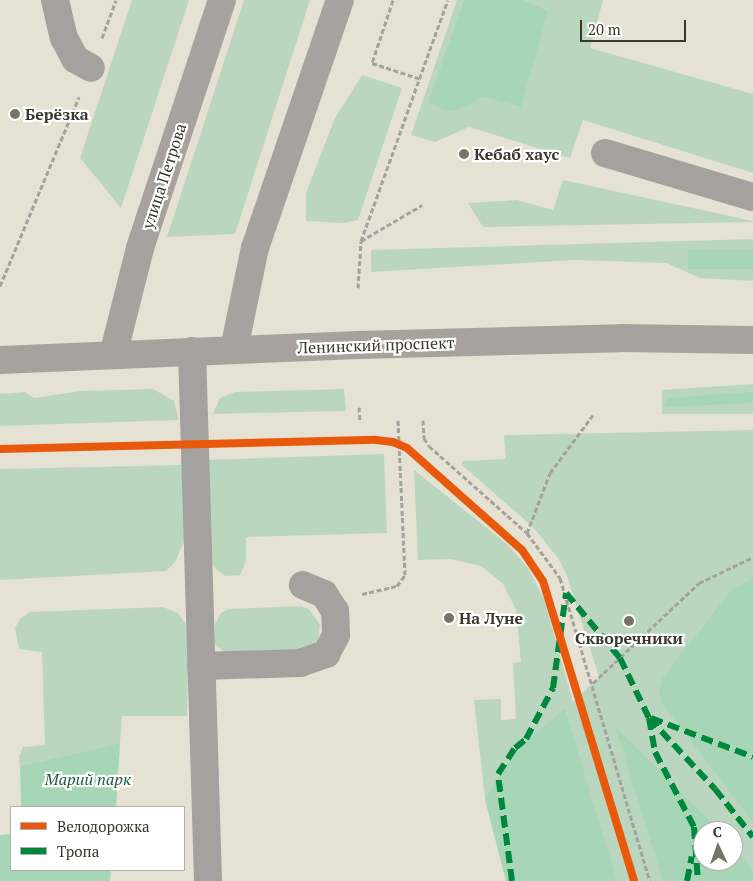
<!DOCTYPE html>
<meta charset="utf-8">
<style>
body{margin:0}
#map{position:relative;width:753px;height:881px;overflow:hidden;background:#e5e2d4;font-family:"PT Serif",serif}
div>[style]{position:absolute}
.green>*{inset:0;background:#bbd6bf}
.forest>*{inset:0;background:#a6d6b5;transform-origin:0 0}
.path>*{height:3px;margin-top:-1.5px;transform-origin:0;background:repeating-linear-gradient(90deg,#a4a19e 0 5px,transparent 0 7.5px)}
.minor>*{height:28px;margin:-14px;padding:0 14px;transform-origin:14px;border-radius:14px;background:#a4a19e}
.major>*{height:28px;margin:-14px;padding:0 14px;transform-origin:14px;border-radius:14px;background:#a7a29d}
.quiet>*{height:6px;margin-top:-3px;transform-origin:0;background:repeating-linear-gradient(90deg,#00873e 0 12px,transparent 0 18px)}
.cycleway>*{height:8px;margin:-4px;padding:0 4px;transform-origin:4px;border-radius:4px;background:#e8590c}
.dots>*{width:14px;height:14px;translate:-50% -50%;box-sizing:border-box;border:2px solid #fff;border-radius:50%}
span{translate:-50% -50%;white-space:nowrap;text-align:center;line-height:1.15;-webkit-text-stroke:4.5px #fff;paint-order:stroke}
.poi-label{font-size:16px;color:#39382e;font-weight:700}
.left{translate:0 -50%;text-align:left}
.street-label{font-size:16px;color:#39382e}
.park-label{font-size:16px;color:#1c5e3e;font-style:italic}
.legend{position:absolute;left:10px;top:806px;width:175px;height:65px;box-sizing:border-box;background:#fff;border:1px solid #b0afab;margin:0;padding:6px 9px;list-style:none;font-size:15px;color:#39382e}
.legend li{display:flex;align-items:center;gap:10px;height:25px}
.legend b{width:25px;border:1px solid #b0afab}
.north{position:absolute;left:693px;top:821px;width:50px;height:50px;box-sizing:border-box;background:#fff;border:1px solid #b0afab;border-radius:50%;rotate:357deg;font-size:14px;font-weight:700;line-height:20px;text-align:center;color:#39382e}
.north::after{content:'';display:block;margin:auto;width:18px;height:22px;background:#757468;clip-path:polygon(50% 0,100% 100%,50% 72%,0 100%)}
.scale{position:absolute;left:580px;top:20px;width:106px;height:22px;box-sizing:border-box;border:2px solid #39382e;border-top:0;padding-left:6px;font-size:15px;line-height:18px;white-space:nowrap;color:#39382e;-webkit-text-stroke:4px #fff;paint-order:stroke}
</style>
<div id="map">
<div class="green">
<i style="clip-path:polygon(132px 0,189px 0,121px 208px,80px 158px)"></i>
<i style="clip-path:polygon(244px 0,310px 0,235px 234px,167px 237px)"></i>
<i style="clip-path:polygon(457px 0,603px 0,590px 48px,753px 94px,753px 173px,583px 120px,570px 158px,469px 127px,435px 142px,411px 135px)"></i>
<i style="clip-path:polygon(362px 75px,402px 88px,358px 220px,344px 223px,306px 221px,306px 193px,335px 118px)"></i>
<i style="clip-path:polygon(563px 180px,753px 221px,753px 222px,483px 227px,468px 203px,517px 200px,553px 210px)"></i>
<i style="clip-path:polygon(753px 239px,753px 281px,700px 278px,666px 263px,575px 260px,371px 272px,371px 250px)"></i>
<i style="clip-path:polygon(753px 384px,753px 414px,662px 414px,662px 390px)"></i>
<i style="clip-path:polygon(153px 389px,174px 401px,179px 420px,0 426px,0 394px,25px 392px,34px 398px,81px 391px)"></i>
<i style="clip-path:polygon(344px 389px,346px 411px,213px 414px,220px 398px,235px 392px)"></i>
<i style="clip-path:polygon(evenodd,753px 430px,753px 881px,506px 881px,485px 799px,474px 700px,501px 699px,501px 720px,516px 719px,513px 663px,521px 662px,516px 610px,503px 584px,481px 566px,451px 559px,418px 560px,414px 470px,508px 545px,528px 568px,544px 599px,573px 702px,599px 677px,567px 576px,558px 558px,533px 527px,462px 465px,462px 461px,506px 459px,504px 435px,753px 430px,703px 831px,733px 831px,733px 861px,703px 861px,703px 831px)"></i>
<i style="clip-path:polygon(384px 454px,387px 533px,246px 537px,246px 561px,240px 575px,225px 576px,214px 567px,210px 560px,205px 460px)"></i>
<i style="clip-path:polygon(183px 465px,184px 542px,175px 562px,166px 571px,0 580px,0 469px)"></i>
<i style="clip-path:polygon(300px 606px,309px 609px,320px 625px,318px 641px,308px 650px,224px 652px,215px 644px,215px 624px,221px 613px,229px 609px)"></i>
<i style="clip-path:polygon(163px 607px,178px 613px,189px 629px,187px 716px,122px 716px,120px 743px,20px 766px,19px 757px,23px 747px,45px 745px,42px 652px,19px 649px,15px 628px,21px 618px,30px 612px)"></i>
</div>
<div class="forest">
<i style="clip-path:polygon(464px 0,523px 0,548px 11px,521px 107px,484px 97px,452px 112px,428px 103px)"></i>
<i style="left:688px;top:250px;width:65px;height:19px"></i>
<i style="clip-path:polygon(753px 392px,753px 403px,662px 407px,668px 398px)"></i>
<i style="clip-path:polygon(753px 579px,753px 822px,662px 703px,659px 690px,663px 677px,734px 587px)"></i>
<i style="clip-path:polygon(565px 709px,617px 881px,506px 881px,485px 799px,516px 749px)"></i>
<i style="clip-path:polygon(615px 726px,720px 831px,703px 831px,703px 861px,733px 861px,733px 846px,753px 870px,753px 881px,663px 881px)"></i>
<i style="clip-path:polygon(120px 743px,116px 807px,21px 807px,20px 766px)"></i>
<i style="clip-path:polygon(11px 834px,11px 870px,111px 870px,110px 881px,0 881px,0 835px)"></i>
</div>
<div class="path">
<i style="left:393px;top:0;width:66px;rotate:108.4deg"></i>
<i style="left:372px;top:63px;width:52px;rotate:18.1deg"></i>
<i style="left:102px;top:38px;width:40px;rotate:-69.8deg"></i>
<i style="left:361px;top:241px;width:71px;rotate:-30.5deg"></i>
<i style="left:0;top:286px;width:205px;rotate:-67.3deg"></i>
<i style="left:358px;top:288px;width:47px;rotate:-86.3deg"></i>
<i style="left:361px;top:241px;width:256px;rotate:-70.2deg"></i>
<i style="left:359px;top:407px;width:15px;rotate:86deg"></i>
<i style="left:423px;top:420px;width:18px;rotate:87deg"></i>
<i style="left:424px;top:438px;width:9px;rotate:58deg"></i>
<i style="left:429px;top:446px;width:131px;rotate:41.6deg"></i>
<i style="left:527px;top:533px;width:56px;rotate:53.7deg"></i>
<i style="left:560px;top:578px;width:316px;rotate:73.5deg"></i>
<i style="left:527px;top:533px;width:64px;rotate:-69deg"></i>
<i style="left:550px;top:473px;width:72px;rotate:-53.4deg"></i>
<i style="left:362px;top:594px;width:36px;rotate:-13deg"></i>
<i style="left:397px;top:586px;width:14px;rotate:-54deg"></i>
<i style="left:405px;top:575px;width:155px;rotate:-92.6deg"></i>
<i style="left:593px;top:683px;width:146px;rotate:-43.3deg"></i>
<i style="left:699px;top:583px;width:60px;rotate:-25.7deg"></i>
</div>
<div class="minor">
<i style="left:55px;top:0;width:39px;rotate:77deg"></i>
<i style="left:64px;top:38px;width:24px;rotate:62deg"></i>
<i style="left:75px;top:59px;width:18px;rotate:29deg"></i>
<i style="left:605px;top:153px;width:154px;rotate:16.6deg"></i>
<i style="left:192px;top:351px;width:530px;rotate:88.27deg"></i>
<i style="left:201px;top:666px;width:99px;rotate:-1.7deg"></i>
<i style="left:300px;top:663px;width:28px;rotate:-19deg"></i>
<i style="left:326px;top:654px;width:21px;rotate:-62deg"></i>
<i style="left:336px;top:635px;width:24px;rotate:-92deg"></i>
<i style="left:335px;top:611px;width:20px;rotate:-123deg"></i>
<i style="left:324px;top:594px;width:23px;rotate:-157deg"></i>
</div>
<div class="major">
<i style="left:234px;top:349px;width:103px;rotate:-78.3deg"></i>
<i style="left:255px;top:248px;width:262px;rotate:-71.1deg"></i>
<i style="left:113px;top:355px;width:110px;rotate:-75.8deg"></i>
<i style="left:140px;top:248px;width:261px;rotate:-71.7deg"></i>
<i style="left:0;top:360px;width:359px;rotate:-2.4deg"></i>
<i style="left:359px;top:345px;width:262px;rotate:-1.5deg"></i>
<i style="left:621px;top:338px;width:132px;rotate:0.9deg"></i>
</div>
<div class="quiet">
<i style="left:566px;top:593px;width:85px;rotate:50.3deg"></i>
<i style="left:620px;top:658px;width:67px;rotate:64.2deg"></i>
<i style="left:649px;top:718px;width:35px;rotate:80deg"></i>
<i style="left:655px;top:752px;width:85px;rotate:62.5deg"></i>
<i style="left:694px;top:827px;width:54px;rotate:85.8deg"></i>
<i style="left:649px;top:718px;width:97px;rotate:47.1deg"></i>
<i style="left:715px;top:789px;width:61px;rotate:51.6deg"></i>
<i style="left:651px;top:718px;width:109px;rotate:20.9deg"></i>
<i style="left:512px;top:881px;width:108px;rotate:-97.5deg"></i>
<i style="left:498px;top:774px;width:31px;rotate:-57deg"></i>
<i style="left:515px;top:748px;width:14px;rotate:-39deg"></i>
<i style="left:526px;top:739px;width:58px;rotate:-62.1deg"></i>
<i style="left:553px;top:688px;width:96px;rotate:-82.2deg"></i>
<i style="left:687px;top:881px;width:25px;rotate:-79deg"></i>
</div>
<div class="cycleway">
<i style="left:0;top:449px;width:376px;rotate:-1.4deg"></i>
<i style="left:376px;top:440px;width:17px;rotate:7deg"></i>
<i style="left:393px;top:442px;width:15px;rotate:23deg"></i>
<i style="left:407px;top:448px;width:154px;rotate:41.6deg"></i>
<i style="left:522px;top:550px;width:37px;rotate:56deg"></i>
<i style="left:543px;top:581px;width:313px;rotate:73.1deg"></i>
</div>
<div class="dots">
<i style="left:15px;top:114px;background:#757468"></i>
<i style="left:464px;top:154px;background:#757468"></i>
<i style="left:449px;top:618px;background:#757468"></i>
<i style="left:629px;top:621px;background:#757468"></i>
</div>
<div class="poi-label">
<span class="left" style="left:25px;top:114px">Берёзка</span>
<span class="left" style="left:474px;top:154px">Кебаб хаус</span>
<span class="left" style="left:459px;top:618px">На Луне</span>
<span style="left:629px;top:638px">Скворечники</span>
</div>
<div class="street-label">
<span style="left:164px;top:176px;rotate:-72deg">улица Петрова</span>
<span style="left:376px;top:345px;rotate:-2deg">Ленинский проспект</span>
</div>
<div class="park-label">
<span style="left:88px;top:779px">Марий парк</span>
</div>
<ul class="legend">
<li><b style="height:6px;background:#e8590c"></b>Велодорожка</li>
<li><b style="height:6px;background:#00873e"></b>Тропа</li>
</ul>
<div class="north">С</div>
<div class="scale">20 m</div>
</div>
